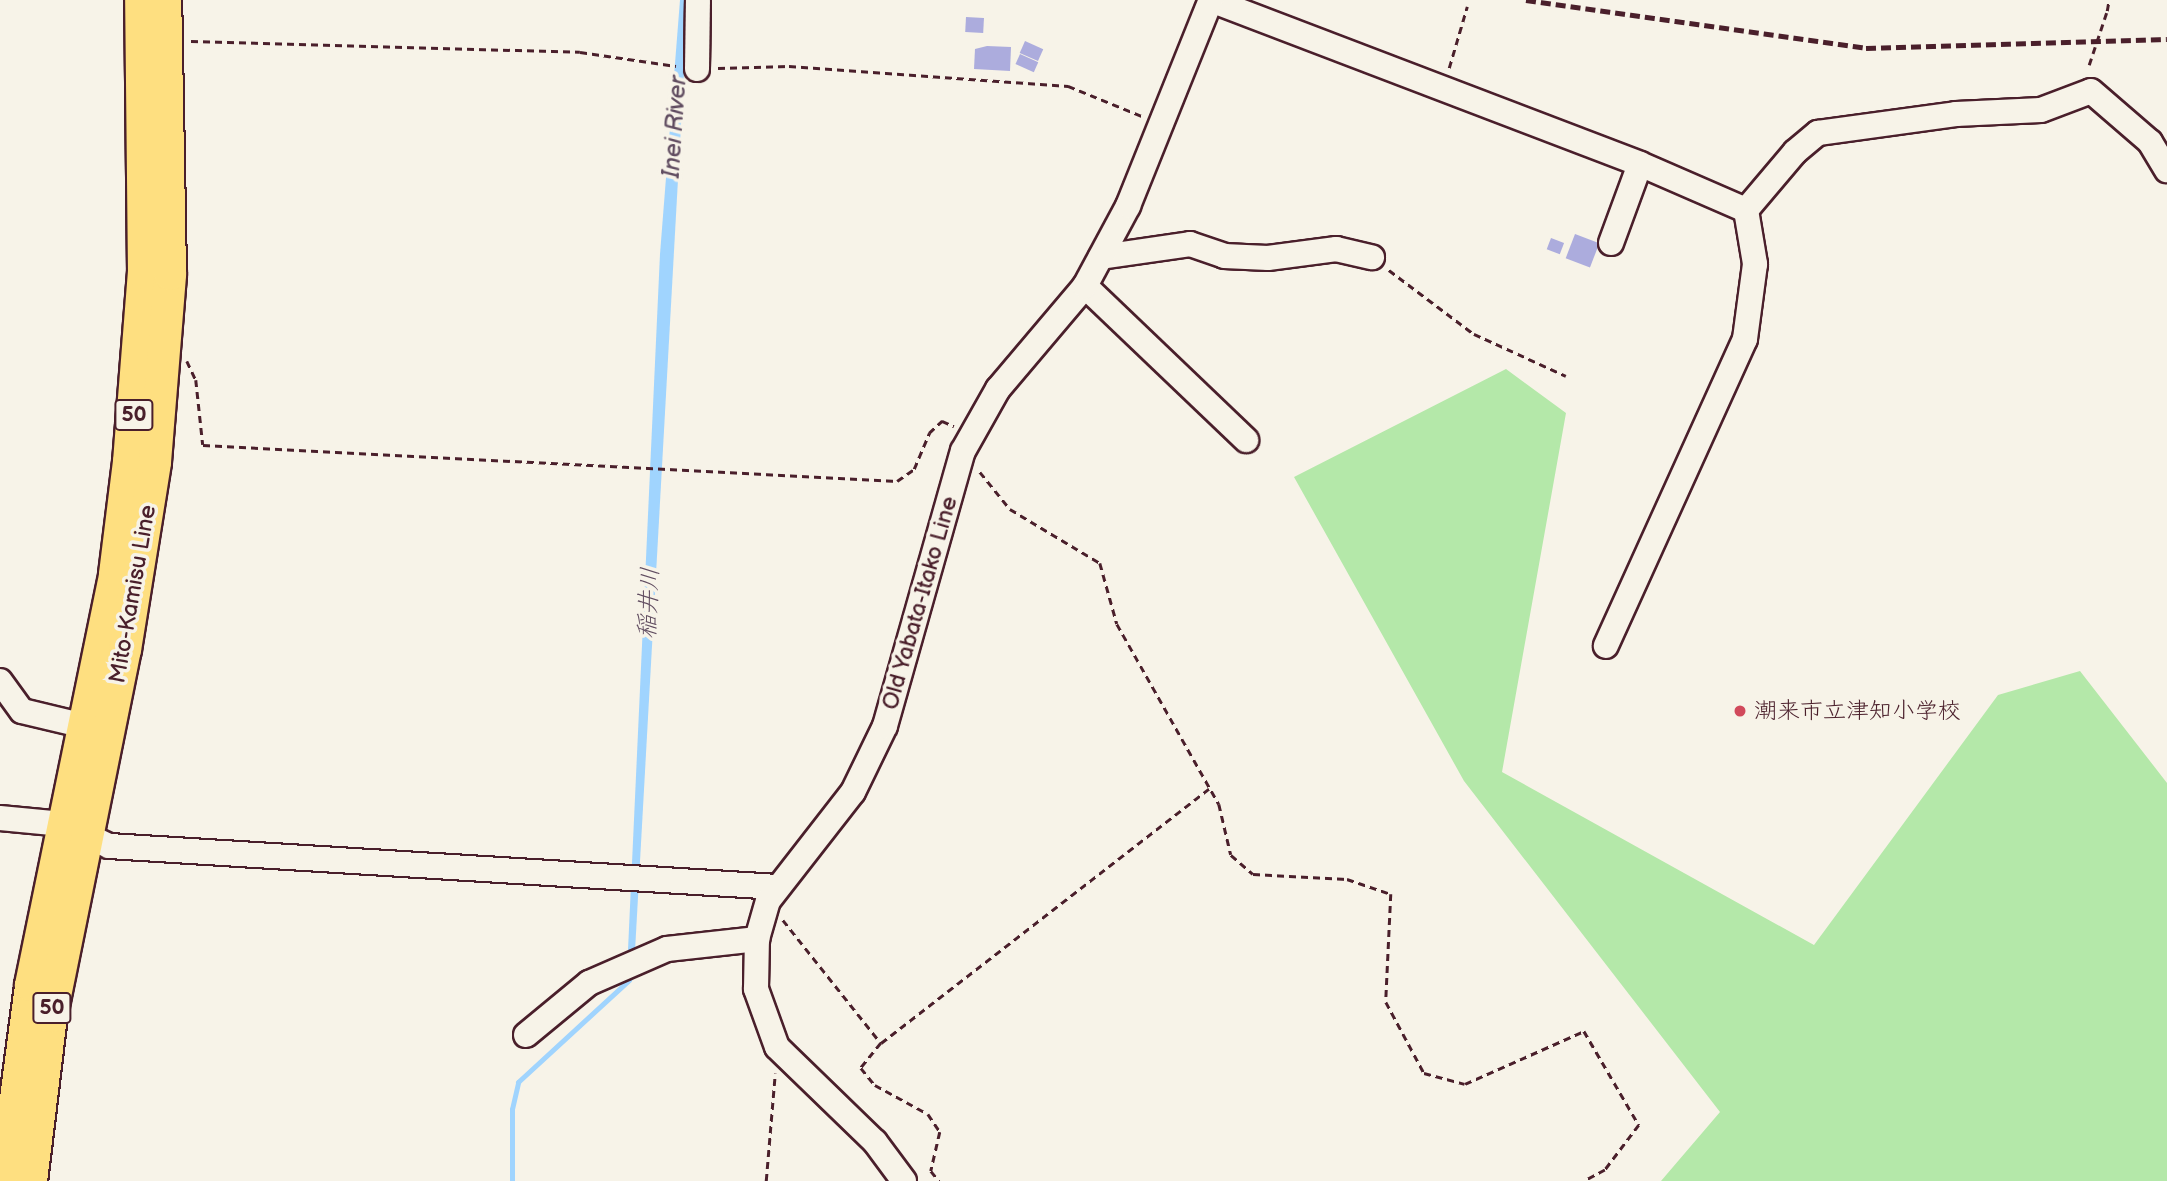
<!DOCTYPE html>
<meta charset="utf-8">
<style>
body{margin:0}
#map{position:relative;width:2167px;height:1181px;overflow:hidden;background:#f7f3e8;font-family:"Balsamiq Sans","Klee One",sans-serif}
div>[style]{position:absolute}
.green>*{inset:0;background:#b4e8a9}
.water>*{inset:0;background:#a0d4fe}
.stream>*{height:5px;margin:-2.5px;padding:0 2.5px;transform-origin:2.5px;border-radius:2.5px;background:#a0d4fe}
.building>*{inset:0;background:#acacdd;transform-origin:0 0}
.path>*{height:2.5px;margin-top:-1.25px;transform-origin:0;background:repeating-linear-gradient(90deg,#4a1f2b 0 7px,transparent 0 12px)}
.roads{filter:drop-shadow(2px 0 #4a1f2b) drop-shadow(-2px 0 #4a1f2b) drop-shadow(0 2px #4a1f2b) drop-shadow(0 -2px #4a1f2b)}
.minor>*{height:24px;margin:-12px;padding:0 12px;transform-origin:12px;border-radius:12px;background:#f7f3e8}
.major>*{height:32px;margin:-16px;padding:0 16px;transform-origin:16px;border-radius:16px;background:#fedf80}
.rail>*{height:5px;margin-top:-2.5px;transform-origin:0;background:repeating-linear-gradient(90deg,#4a1f2b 0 10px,transparent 0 15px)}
.path-bridge>*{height:2.5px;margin-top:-1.25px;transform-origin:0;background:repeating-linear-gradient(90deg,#4a1f2b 0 7px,transparent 0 12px)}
.dots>*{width:19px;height:19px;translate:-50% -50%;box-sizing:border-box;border:4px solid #f7f3e8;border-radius:50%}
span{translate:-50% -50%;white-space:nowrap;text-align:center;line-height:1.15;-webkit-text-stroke:7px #f7f3e8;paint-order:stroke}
.shield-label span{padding:2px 5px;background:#f7f3e8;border:2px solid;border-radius:5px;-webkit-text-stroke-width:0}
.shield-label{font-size:21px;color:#4a1f2b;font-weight:700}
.street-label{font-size:23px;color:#4a1f2b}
.poi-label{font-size:23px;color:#4a1f2b}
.left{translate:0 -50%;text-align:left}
.water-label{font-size:24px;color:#604c60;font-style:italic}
</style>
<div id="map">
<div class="green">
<i style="clip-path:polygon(1506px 369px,1566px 413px,1502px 772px,1814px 945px,1998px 695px,2080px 671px,2167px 783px,2167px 1181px,1661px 1181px,1720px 1112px,1464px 781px,1294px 477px)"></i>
</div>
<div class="water">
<i style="clip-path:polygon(680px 0,688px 0,635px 951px,628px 950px,660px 254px)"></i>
</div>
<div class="stream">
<i style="left:512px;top:1181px;width:72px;rotate:-90deg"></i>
<i style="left:512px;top:1109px;width:28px;rotate:-77deg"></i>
<i style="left:518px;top:1082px;width:151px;rotate:-42.6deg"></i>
</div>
<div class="building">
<i style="left:966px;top:17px;width:18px;height:15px;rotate:3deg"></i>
<i style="left:1025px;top:41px;width:20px;height:13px;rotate:24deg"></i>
<i style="clip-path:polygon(987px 46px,1011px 47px,1010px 71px,974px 69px,975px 49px)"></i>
<i style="left:1020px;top:54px;width:20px;height:11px;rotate:24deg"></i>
<i style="left:1575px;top:234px;width:26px;height:26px;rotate:21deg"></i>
<i style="left:1551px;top:238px;width:14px;height:12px;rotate:21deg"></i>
</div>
<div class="path">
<i style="left:2107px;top:11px;width:11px;rotate:-80deg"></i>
<i style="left:191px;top:41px;width:389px;rotate:1.6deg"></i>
<i style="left:580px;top:52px;width:97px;rotate:8.3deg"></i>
<i style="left:718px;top:68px;width:71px;rotate:-1.6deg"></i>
<i style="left:789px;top:66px;width:280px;rotate:4.1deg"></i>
<i style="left:1068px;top:86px;width:80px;rotate:22.1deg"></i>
<i style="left:1449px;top:68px;width:64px;rotate:-73.6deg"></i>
<i style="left:1389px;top:270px;width:106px;rotate:37deg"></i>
<i style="left:1474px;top:334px;width:101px;rotate:24.5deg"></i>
<i style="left:187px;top:361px;width:21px;rotate:65deg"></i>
<i style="left:196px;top:380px;width:65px;rotate:83.9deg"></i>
<i style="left:203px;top:445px;width:695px;rotate:2.97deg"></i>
<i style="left:897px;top:481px;width:21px;rotate:-35deg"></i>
<i style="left:914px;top:469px;width:39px;rotate:-67deg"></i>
<i style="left:929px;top:433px;width:18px;rotate:-43deg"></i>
<i style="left:942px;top:421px;width:13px;rotate:23deg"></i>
<i style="left:980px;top:472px;width:48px;rotate:51deg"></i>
<i style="left:1010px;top:509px;width:105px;rotate:31deg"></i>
<i style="left:1100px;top:563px;width:63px;rotate:74.4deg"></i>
<i style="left:1117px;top:624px;width:207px;rotate:60.5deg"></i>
<i style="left:1219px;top:804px;width:52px;rotate:76.8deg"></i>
<i style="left:1231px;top:855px;width:29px;rotate:41deg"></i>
<i style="left:1253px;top:874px;width:94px;rotate:3deg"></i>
<i style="left:1347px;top:879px;width:46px;rotate:18.8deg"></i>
<i style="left:1391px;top:894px;width:108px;rotate:92.7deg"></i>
<i style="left:1386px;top:1002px;width:81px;rotate:61.8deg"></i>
<i style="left:1424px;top:1073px;width:42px;rotate:15deg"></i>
<i style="left:1465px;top:1084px;width:130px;rotate:-24deg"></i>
<i style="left:1584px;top:1031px;width:109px;rotate:59.7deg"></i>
<i style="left:1639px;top:1125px;width:56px;rotate:127.1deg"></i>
<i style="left:1605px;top:1170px;width:24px;rotate:152deg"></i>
<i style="left:783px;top:920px;width:157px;rotate:51.5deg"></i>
<i style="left:881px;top:1043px;width:32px;rotate:129deg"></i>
<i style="left:861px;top:1068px;width:22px;rotate:51deg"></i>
<i style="left:875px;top:1085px;width:60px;rotate:28.7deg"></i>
<i style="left:928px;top:1114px;width:22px;rotate:56deg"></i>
<i style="left:940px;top:1132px;width:40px;rotate:103deg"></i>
<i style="left:931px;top:1171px;width:13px;rotate:51deg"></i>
<i style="left:881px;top:1043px;width:415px;rotate:-37.8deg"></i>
<i style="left:766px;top:1181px;width:108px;rotate:-85.2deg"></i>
</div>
<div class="roads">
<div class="minor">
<i style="left:1211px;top:0;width:459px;rotate:20.9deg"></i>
<i style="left:1640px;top:164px;width:116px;rotate:23.5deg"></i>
<i style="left:1746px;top:210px;width:55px;rotate:80.5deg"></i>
<i style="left:1755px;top:264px;width:76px;rotate:97.6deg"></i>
<i style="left:1745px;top:339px;width:337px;rotate:114.4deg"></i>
<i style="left:697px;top:69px;width:69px;rotate:-89.2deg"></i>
<i style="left:1746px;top:210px;width:76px;rotate:-49.8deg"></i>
<i style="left:1795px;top:152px;width:30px;rotate:-40deg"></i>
<i style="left:1818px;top:133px;width:139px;rotate:-7.8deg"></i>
<i style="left:1956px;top:114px;width:85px;rotate:-2.7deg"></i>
<i style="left:2041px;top:110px;width:53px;rotate:-20.8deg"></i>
<i style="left:2091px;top:91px;width:78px;rotate:40.8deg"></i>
<i style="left:2150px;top:142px;width:33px;rotate:59deg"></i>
<i style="left:1611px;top:243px;width:84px;rotate:-69.8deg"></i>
<i style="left:1101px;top:257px;width:90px;rotate:-8.3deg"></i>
<i style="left:1190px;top:244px;width:36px;rotate:19deg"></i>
<i style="left:1224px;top:256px;width:44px;rotate:2.6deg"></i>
<i style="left:1268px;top:258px;width:69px;rotate:-7.5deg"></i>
<i style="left:1336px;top:249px;width:37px;rotate:13deg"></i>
<i style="left:1085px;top:286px;width:223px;rotate:43.7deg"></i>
<i style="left:0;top:681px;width:37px;rotate:54deg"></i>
<i style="left:22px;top:711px;width:65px;rotate:13.4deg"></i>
<i style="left:0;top:818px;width:63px;rotate:5.4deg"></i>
<i style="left:63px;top:824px;width:51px;rotate:25.6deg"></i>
<i style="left:109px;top:846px;width:669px;rotate:3.51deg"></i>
<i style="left:526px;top:1035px;width:82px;rotate:-39.5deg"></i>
<i style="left:589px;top:983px;width:85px;rotate:-23.6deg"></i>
<i style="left:667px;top:949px;width:91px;rotate:-6.3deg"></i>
<i style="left:904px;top:1181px;width:49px;rotate:-126.6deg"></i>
<i style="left:875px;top:1142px;width:136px;rotate:-135.9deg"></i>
<i style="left:777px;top:1047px;width:62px;rotate:-109.9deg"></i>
<i style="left:756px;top:989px;width:50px;rotate:-88.9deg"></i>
<i style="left:757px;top:939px;width:40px;rotate:-74deg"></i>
<i style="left:768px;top:901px;width:138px;rotate:-52.1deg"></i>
<i style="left:853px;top:792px;width:73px;rotate:-64.1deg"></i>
<i style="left:885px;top:726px;width:286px;rotate:-74.2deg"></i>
<i style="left:963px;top:451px;width:71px;rotate:-60.6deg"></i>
<i style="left:998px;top:389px;width:135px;rotate:-49.8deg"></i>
<i style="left:1085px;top:286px;width:91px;rotate:-61.7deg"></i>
<i style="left:1128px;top:206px;width:222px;rotate:-68.1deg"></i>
</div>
<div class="major">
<i style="left:5px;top:1181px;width:198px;rotate:-82.4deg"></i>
<i style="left:31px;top:985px;width:419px;rotate:-78.4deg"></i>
<i style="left:115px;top:574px;width:113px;rotate:-82.9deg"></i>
<i style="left:129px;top:462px;width:190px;rotate:-85.5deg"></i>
<i style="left:144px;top:273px;width:273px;rotate:-90.6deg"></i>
<i style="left:31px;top:1181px;width:166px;rotate:-83.1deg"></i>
<i style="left:51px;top:1016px;width:373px;rotate:-78.6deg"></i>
<i style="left:125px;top:650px;width:190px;rotate:-80.9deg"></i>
<i style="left:155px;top:462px;width:189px;rotate:-85.4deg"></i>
<i style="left:170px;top:274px;width:274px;rotate:-91deg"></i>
</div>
</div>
<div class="rail">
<i style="left:1526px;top:0;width:343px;rotate:8deg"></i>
<i style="left:1866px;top:48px;width:301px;rotate:-1.7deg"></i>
</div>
<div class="path-bridge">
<i style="left:2089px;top:65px;width:57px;rotate:-71.6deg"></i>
</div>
<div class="dots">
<i style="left:1740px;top:711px;background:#d1495b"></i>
</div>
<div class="shield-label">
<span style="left:134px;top:415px">50</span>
<span style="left:52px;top:1008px">50</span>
</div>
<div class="street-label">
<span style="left:133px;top:594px;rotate:-80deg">Mito-Kamisu Line</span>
<span style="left:920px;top:603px;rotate:-74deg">Old Yabata-Itako Line</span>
</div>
<div class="poi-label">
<span class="left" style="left:1754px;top:711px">潮来市立津知小学校</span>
</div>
<div class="water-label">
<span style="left:675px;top:127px;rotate:-86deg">Inei River</span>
<span style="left:649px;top:603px;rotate:-87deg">稲井川</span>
</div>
</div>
